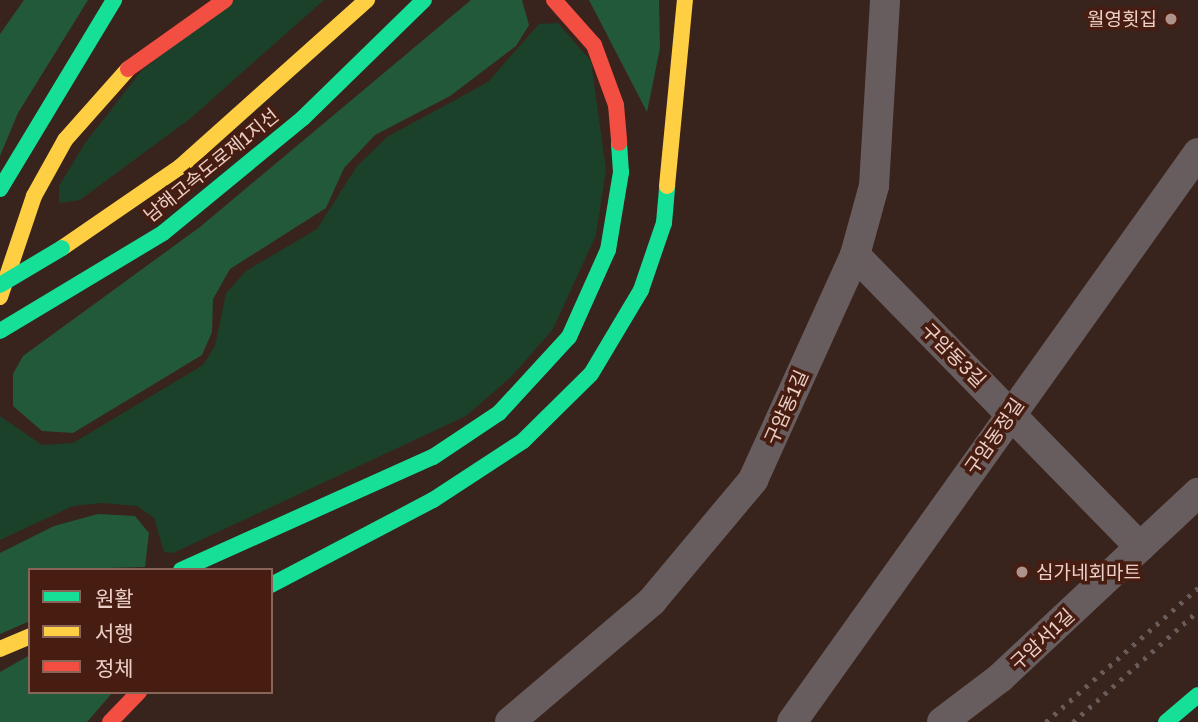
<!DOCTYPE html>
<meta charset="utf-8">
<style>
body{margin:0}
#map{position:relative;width:1198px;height:722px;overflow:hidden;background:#39231d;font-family:"Golos Text","Noto Sans KR",sans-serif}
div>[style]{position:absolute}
.green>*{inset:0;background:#1b412b}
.forest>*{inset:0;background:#23593b}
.street>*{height:30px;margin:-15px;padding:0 15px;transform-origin:15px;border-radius:15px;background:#685d5e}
.fast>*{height:16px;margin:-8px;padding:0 8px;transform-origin:8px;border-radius:8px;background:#16e098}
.slow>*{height:16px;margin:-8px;padding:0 8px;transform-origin:8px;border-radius:8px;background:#ffcf43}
.jam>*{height:16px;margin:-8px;padding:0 8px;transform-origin:8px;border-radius:8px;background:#f24e42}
.rail>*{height:5px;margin-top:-2.5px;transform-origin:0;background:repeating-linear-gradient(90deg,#695b5a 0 3.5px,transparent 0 10.5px)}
.fast-bridge>*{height:16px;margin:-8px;padding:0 8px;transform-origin:8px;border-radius:8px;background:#16e098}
.dots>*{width:19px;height:19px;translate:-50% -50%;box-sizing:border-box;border:4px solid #461d10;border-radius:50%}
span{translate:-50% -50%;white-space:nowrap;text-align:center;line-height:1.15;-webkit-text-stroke:7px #461d10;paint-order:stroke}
.poi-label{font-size:19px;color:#ebcfc7}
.right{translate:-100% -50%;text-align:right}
.left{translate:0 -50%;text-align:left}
.street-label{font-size:19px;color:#ebcfc7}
.legend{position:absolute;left:28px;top:568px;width:245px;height:126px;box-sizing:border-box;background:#461d10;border:2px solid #886459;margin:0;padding:9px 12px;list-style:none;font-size:21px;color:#ebcfc7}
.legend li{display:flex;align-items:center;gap:14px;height:35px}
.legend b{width:35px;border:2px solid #886459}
</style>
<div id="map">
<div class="green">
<i style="clip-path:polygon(233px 0,324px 0,191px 118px,80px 200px,59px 203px,59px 186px,85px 143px,142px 70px)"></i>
<i style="clip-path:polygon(558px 23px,591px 61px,606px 170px,596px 235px,553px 329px,511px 377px,466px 416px,173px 553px,164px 552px,154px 518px,137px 506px,102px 503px,73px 506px,0 540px,0 416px,42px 445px,73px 443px,203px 365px,215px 346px,226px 293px,246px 271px,317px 229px,357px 166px,387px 137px,488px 82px,539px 24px)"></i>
</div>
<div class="forest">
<i style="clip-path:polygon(24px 0,88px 0,18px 113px,0 156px,0 34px)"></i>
<i style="clip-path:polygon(471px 0,522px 0,529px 25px,516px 46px,450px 96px,375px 135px,344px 168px,326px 208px,230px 269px,213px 299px,212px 332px,202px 355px,73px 433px,42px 431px,13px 406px,13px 374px,23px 356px,200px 227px)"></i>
<i style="clip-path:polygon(589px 0,659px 0,660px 48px,647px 112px)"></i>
<i style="clip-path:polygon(98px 514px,135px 516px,149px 533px,145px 567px,30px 570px,30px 621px,0 634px,0 553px,54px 526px)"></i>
<i style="clip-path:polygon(30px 655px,30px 692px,113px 692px,87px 722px,0 722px,0 672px)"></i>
</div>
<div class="street">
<i style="left:855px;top:255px;width:408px;rotate:45.7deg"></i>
<i style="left:510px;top:722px;width:187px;rotate:-40.4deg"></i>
<i style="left:652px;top:601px;width:158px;rotate:-50.1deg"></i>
<i style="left:753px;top:480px;width:247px;rotate:-65.6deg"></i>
<i style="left:855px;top:255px;width:72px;rotate:-74.6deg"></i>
<i style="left:874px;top:186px;width:186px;rotate:-86.6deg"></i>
<i style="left:792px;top:722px;width:699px;rotate:-54.49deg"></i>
<i style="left:942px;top:722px;width:73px;rotate:-37.2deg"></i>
<i style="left:1000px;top:678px;width:271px;rotate:-43.1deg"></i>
</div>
<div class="fast">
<i style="left:0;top:189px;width:221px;rotate:-58.9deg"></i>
<i style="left:0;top:331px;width:190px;rotate:-31deg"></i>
<i style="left:163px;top:233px;width:181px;rotate:-39.4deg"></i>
<i style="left:303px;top:118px;width:169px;rotate:-44.3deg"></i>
<i style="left:181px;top:570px;width:276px;rotate:-24.2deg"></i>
<i style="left:433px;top:457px;width:79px;rotate:-33.7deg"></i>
<i style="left:499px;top:413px;width:103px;rotate:-47.4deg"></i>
<i style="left:569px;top:337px;width:95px;rotate:-65.9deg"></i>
<i style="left:608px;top:250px;width:79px;rotate:-80.5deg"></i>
<i style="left:621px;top:172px;width:29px;rotate:-94deg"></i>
<i style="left:271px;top:585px;width:183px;rotate:-27.7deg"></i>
<i style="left:433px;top:500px;width:108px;rotate:-33.2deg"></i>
<i style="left:523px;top:441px;width:95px;rotate:-44.6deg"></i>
<i style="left:591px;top:374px;width:98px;rotate:-59.2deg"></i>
<i style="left:641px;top:290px;width:71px;rotate:-71.1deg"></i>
<i style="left:664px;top:223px;width:37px;rotate:-85deg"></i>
<i style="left:1166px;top:722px;width:42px;rotate:-40.2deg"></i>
</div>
<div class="slow">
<i style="left:667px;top:186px;width:187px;rotate:-84.5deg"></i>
<i style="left:62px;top:248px;width:143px;rotate:-34.5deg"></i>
<i style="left:180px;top:167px;width:251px;rotate:-41.8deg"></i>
<i style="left:0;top:297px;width:107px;rotate:-71.4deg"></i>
<i style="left:34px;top:196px;width:64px;rotate:-61deg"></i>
<i style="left:65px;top:140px;width:95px;rotate:-48.4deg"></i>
<i style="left:0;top:649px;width:33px;rotate:-23deg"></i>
</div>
<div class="jam">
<i style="left:554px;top:0;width:60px;rotate:48.4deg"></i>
<i style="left:594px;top:45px;width:64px;rotate:69.9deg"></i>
<i style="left:616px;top:105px;width:38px;rotate:85deg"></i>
<i style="left:128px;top:69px;width:119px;rotate:-35.4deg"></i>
<i style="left:110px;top:722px;width:42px;rotate:-46deg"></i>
</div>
<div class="rail">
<i style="left:1046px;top:722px;width:203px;rotate:-41.4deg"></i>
<i style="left:1073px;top:722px;width:167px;rotate:-41.6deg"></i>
</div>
<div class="fast-bridge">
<i style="left:0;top:285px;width:72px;rotate:-30.8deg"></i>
</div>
<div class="dots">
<i style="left:1171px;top:19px;background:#ad938c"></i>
<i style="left:1022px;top:572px;background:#ad938c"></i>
</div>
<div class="poi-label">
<span class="right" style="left:1157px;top:19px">월영횟집</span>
<span class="left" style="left:1036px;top:572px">심가네회마트</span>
</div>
<div class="street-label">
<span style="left:211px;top:165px;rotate:-39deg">남해고속도로제1지선</span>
<span style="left:954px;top:355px;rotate:45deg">구암동3길</span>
<span style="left:786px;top:407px;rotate:-66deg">구암동1길</span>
<span style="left:994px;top:436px;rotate:-55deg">구암동정길</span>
<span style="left:1042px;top:639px;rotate:-43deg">구암서1길</span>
</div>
<ul class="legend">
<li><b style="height:9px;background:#16e098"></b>원활</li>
<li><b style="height:9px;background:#ffcf43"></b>서행</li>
<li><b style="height:9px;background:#f24e42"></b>정체</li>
</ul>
</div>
